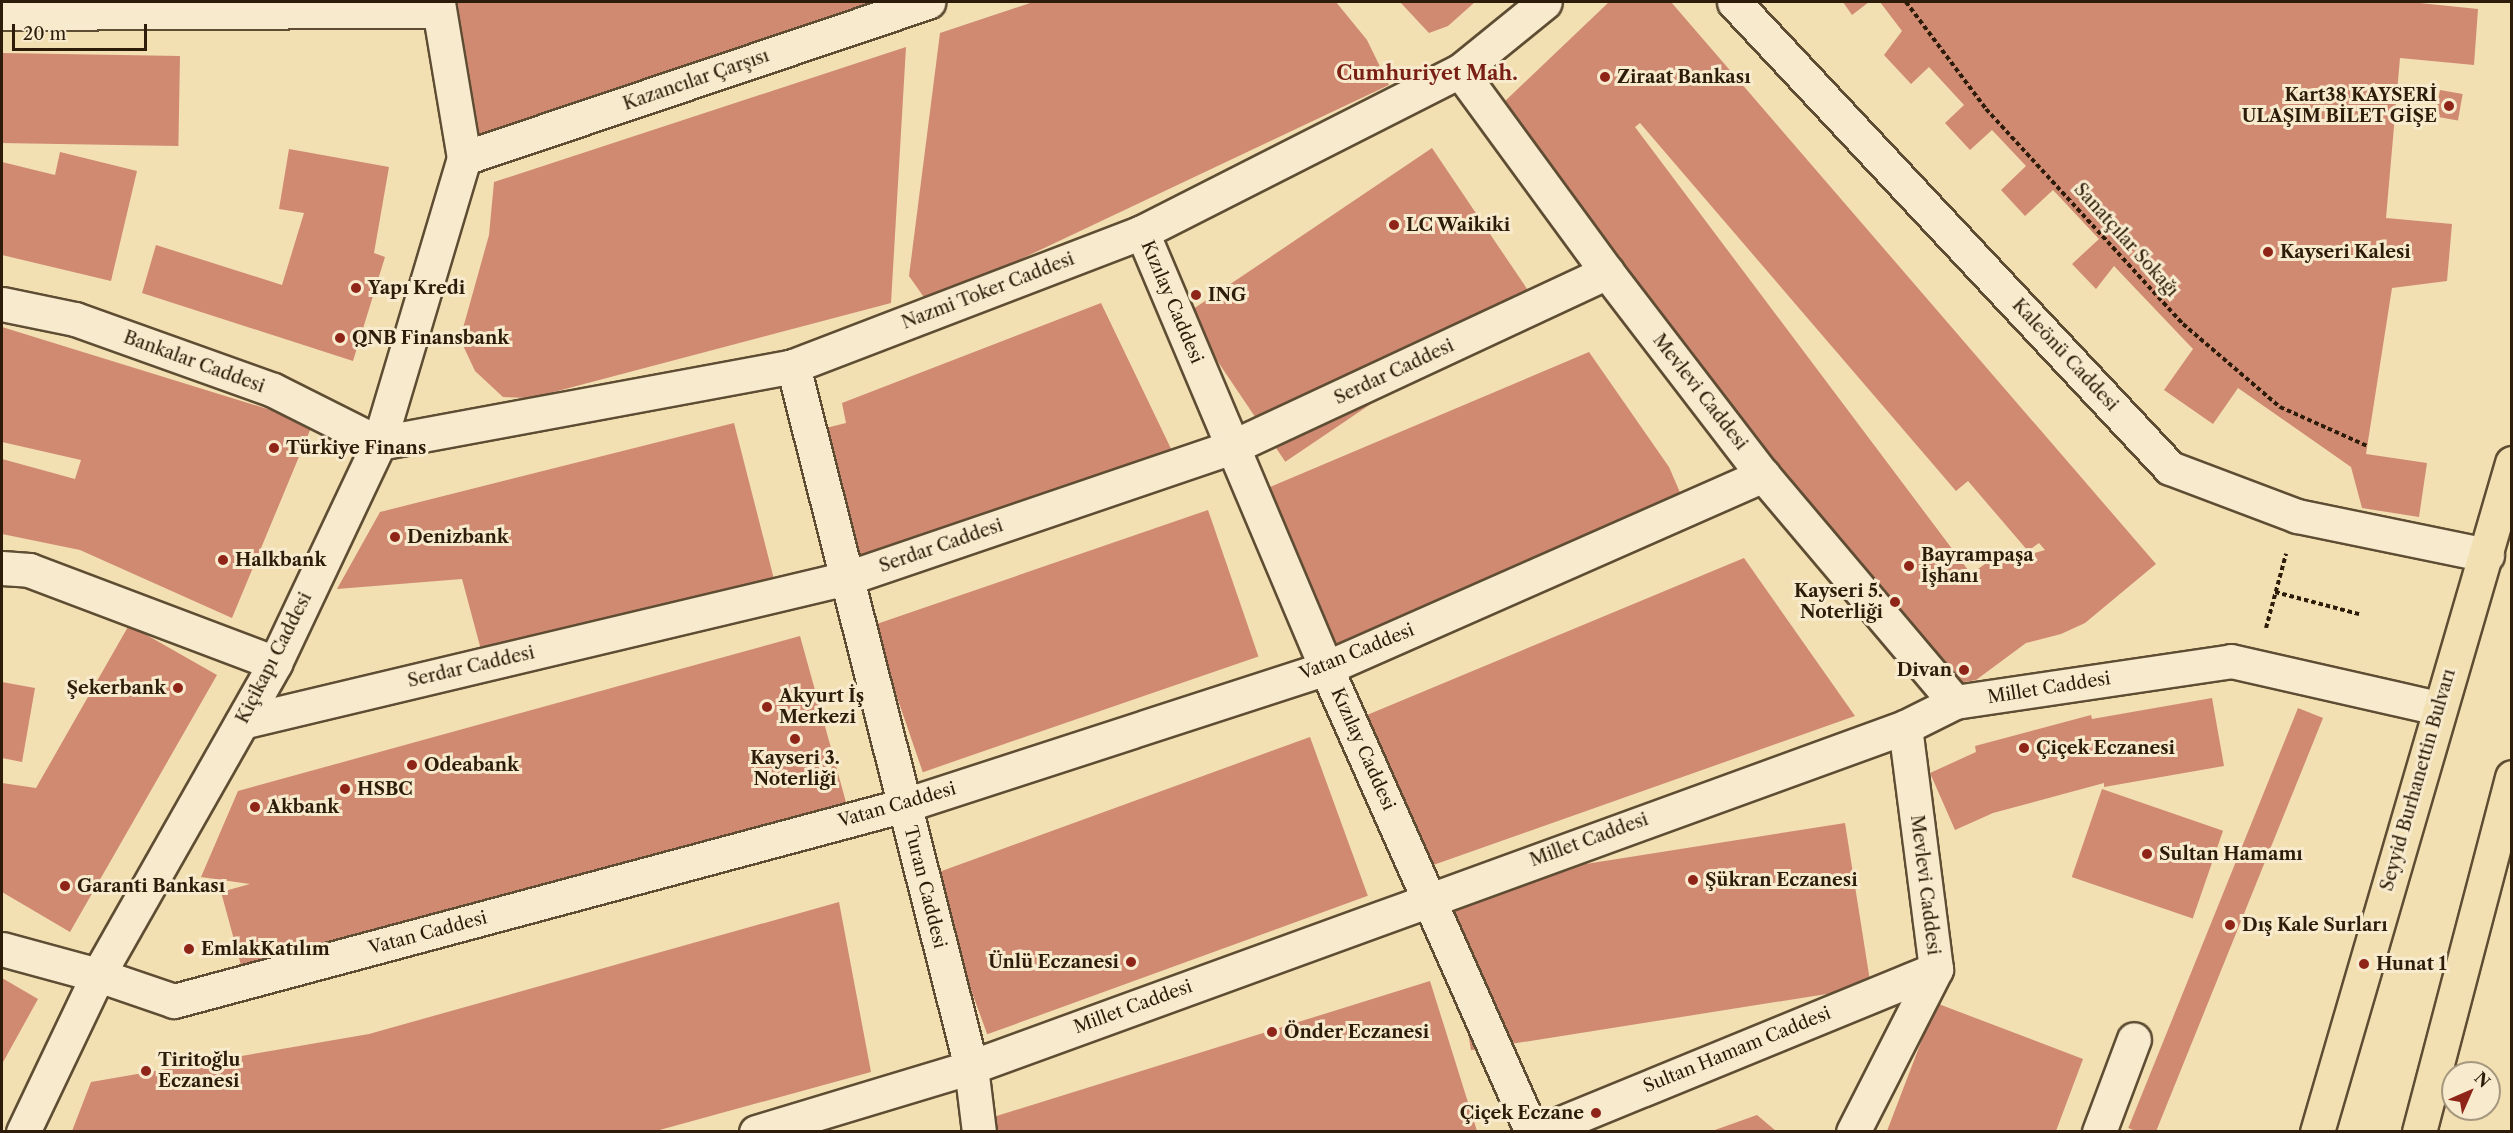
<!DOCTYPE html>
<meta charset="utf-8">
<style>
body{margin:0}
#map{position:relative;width:2513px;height:1133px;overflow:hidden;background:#f2dfb2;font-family:"Libre Caslon Text",serif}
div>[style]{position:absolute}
.building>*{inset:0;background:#d08a72;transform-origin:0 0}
.path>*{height:4px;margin-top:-2px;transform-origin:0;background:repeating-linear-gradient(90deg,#2c1c09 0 4.5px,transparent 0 7.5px)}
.roads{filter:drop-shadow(2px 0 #5e4d33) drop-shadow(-2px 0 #5e4d33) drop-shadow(0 2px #5e4d33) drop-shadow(0 -2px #5e4d33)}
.minor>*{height:33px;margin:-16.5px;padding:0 16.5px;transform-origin:16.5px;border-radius:16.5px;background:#f7eacd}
.major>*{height:33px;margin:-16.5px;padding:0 16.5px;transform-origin:16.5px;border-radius:16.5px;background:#f2dfb2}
.dots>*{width:16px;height:16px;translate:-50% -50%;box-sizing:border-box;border:3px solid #f7eacd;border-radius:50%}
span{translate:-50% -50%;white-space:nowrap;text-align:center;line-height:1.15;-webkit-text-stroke:6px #f7eacd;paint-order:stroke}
.poi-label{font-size:18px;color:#2c1c09;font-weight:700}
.left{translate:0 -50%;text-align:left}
.right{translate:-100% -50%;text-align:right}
.street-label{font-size:18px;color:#2c1c09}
.neighbourhood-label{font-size:20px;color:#7a1f14;font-weight:700}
.frame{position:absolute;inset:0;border:3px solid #2c1c09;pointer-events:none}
.north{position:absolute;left:2441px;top:1061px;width:60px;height:60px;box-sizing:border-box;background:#f7eacd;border:2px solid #a6987f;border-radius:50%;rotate:45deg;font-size:16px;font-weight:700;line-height:24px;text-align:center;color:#2c1c09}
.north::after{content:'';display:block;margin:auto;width:21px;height:27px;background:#8f2418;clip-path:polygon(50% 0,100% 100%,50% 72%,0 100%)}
.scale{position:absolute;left:12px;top:24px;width:135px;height:27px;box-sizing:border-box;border:3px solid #2c1c09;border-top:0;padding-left:8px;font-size:18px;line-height:21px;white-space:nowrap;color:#2c1c09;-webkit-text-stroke:4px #f7eacd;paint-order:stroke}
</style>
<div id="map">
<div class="building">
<i style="clip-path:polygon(457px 2px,892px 2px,480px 140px)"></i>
<i style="clip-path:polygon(1033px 2px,1336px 2px,1367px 40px,1389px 85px,928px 303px,909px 276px,940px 33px)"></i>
<i style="clip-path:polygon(1400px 2px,1475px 2px,1448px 26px,1429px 33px)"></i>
<i style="clip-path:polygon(evenodd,1609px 2px,1671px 2px,2156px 564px,2085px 623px,2061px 634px,2026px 643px,1976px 680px,1959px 683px,1793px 488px,1503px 103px,1609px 2px,1640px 123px,1956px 491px,1968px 481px,2028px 551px,2039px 543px,2045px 550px,1994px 565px,1992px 559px,1971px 574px,1635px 127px,1640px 123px)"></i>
<i style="clip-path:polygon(1843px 2px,1869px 2px,1852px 15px)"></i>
<i style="clip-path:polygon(1880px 2px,2410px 2px,2478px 9px,2474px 65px,2400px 58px,2386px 218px,2452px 224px,2447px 281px,2392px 288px,2366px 454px,2427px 463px,2419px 517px,2362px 508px,2351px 467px,2238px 388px,2213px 424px,2164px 390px,2193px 349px,2114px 266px,2096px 289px,2072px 264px,2099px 239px,2053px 190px,2025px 216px,2001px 190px,2026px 166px,1992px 130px,1970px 150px,1945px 123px,1964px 105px,1929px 67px,1911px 84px,1884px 55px,1902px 31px)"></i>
<i style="clip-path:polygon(906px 47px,891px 303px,531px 398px,503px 397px,475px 371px,460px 339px,489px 235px,494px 182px)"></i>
<i style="left:2px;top:53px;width:178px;height:90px;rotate:1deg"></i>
<i style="left:2440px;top:90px;width:23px;height:27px;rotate:10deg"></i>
<i style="left:1432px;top:148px;width:178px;height:297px;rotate:56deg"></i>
<i style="clip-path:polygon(289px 149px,389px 167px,374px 253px,385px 257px,353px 361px,142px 293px,156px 245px,282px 285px,304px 213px,279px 209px)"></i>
<i style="clip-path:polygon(60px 152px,137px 171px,111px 281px,2px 255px,2px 162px,55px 175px)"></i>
<i style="clip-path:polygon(1101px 303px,1175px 457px,858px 565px,822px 429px,846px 423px,842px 403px)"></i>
<i style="clip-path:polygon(2px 327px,313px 423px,232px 618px,80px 550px,2px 534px,2px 459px,75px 479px,81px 460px,2px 442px)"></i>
<i style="clip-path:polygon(1589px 352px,1669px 467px,1685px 504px,1332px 654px,1263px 490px)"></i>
<i style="clip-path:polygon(734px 423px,776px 587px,484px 661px,462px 579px,337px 589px,380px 512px)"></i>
<i style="left:1208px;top:510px;width:155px;height:355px;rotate:71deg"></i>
<i style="clip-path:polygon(1744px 558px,1855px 716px,1422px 869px,1367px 715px)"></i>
<i style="clip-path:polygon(129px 625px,217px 675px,70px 932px,2px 892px,2px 783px,36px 788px)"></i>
<i style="clip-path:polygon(800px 636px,849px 813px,245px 980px,221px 892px,250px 884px,201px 877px,238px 791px)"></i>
<i style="clip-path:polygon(2px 682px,35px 688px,22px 762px,2px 758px)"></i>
<i style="clip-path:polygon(2212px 698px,2224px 766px,2104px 787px,2104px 783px,1993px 813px,1955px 830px,1930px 773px,1976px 752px,1975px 746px,2091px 715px,2092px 719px)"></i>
<i style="left:2298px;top:708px;width:27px;height:453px;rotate:22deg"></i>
<i style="left:1310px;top:737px;width:169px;height:405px;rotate:70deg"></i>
<i style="left:2102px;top:789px;width:128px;height:93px;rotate:19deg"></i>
<i style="left:1845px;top:823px;width:166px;height:405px;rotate:81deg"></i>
<i style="clip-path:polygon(839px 902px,871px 1072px,656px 1131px,72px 1131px,91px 1082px,369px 1034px)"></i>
<i style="clip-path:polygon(2px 978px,38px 999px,2px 1064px)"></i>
<i style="clip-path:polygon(1430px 981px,1477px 1131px,990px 1131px,987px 1119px)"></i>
<i style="clip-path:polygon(1936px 1003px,2083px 1059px,2056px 1131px,1887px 1131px)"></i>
<i style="clip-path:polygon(1757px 1115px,1776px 1131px,1712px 1131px)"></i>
</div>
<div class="path">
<i style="left:1906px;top:2px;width:134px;rotate:53.2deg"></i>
<i style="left:1986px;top:109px;width:292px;rotate:47.5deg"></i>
<i style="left:2183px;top:324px;width:128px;rotate:40.6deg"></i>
<i style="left:2280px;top:407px;width:95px;rotate:24.1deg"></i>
<i style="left:2275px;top:592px;width:87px;rotate:14.7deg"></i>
<i style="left:2266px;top:628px;width:77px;rotate:-74.9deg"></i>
</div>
<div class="roads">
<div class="minor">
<i style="left:1734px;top:2px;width:638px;rotate:46.9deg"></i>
<i style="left:2170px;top:468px;width:136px;rotate:20.7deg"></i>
<i style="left:2297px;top:516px;width:194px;rotate:11.6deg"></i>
<i style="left:2px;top:13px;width:437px;rotate:-0.3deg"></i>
<i style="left:1460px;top:71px;width:249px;rotate:53.8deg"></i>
<i style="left:1607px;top:272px;width:256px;rotate:52.5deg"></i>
<i style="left:1763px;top:475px;width:297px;rotate:49.8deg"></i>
<i style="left:464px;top:158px;width:490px;rotate:-18.6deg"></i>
<i style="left:1142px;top:232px;width:473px;rotate:67.1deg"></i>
<i style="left:1326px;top:668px;width:508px;rotate:66.06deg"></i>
<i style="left:2px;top:304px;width:75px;rotate:11.6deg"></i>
<i style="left:75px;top:319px;width:210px;rotate:19.7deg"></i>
<i style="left:273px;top:390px;width:119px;rotate:26.6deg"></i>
<i style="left:793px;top:366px;width:723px;rotate:75.75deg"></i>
<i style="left:971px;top:1067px;width:65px;rotate:83deg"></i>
<i style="left:379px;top:443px;width:421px;rotate:-10.5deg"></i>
<i style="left:793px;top:366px;width:374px;rotate:-21deg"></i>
<i style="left:1142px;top:232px;width:356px;rotate:-26.9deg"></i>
<i style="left:1460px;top:71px;width:109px;rotate:-39.1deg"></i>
<i style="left:2px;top:568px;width:27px;rotate:4deg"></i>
<i style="left:29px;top:570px;width:263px;rotate:20.7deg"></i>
<i style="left:242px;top:722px;width:622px;rotate:-13.39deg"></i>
<i style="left:847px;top:578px;width:407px;rotate:-18.8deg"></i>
<i style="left:1232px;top:447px;width:414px;rotate:-25deg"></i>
<i style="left:2px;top:949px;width:99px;rotate:15.2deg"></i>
<i style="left:98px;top:975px;width:80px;rotate:18.9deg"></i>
<i style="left:174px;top:1001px;width:757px;rotate:-15.01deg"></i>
<i style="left:905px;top:805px;width:443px;rotate:-18deg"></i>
<i style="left:1326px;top:668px;width:478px;rotate:-23.8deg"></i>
<i style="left:23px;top:1132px;width:174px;rotate:-64.5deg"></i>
<i style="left:98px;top:975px;width:359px;rotate:-60.4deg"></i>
<i style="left:275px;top:663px;width:243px;rotate:-64.7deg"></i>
<i style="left:379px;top:443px;width:297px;rotate:-73.4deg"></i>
<i style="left:464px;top:158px;width:158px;rotate:-99.5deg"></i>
<i style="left:756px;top:1132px;width:225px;rotate:-16.8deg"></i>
<i style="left:971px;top:1067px;width:994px;rotate:-20deg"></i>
<i style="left:1905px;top:727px;width:56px;rotate:-26.6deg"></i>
<i style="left:1955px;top:702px;width:279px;rotate:-8.4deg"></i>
<i style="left:2231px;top:661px;width:212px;rotate:12.8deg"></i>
<i style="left:1539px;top:1132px;width:429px;rotate:-22.3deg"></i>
<i style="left:1853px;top:1132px;width:183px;rotate:-63deg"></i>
<i style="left:1936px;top:969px;width:244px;rotate:-97.3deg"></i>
<i style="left:2099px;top:1132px;width:99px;rotate:-69.4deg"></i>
</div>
<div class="major">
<i style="left:2317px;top:1132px;width:697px;rotate:-73.75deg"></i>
<i style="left:2419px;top:1132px;width:367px;rotate:-75.3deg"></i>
</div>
</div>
<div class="dots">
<i style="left:1605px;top:77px;background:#8f2418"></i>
<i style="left:2449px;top:106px;background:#8f2418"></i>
<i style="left:1394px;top:225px;background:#8f2418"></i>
<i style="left:2268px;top:252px;background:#8f2418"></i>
<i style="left:356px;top:288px;background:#8f2418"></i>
<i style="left:1196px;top:295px;background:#8f2418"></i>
<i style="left:340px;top:338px;background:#8f2418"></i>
<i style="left:274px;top:448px;background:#8f2418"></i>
<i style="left:395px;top:537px;background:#8f2418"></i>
<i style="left:223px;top:560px;background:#8f2418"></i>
<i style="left:1909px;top:566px;background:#8f2418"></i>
<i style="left:1895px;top:602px;background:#8f2418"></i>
<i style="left:1964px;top:670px;background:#8f2418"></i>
<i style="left:178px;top:688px;background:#8f2418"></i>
<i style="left:767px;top:707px;background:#8f2418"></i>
<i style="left:795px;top:739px;background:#8f2418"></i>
<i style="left:2024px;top:748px;background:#8f2418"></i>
<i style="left:412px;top:765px;background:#8f2418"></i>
<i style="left:345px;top:789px;background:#8f2418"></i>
<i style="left:255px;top:807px;background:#8f2418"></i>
<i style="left:2147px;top:854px;background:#8f2418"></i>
<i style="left:1693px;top:880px;background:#8f2418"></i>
<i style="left:65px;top:886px;background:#8f2418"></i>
<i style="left:2230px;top:925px;background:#8f2418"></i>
<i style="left:189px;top:949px;background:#8f2418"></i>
<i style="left:1131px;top:962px;background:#8f2418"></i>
<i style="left:2364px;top:964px;background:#8f2418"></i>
<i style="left:1272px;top:1032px;background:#8f2418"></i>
<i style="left:146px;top:1071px;background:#8f2418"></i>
<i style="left:1596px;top:1113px;background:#8f2418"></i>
</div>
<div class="poi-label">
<span class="left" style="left:1617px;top:77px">Ziraat Bankası</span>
<span class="right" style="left:2437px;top:106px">Kart38 KAYSERİ<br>ULAŞIM BİLET GİŞE</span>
<span class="left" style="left:1406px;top:225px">LC Waikiki</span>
<span class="left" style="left:2280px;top:252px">Kayseri Kalesi</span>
<span class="left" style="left:368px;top:288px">Yapı Kredi</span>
<span class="left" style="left:1208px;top:295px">ING</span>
<span class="left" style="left:352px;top:338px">QNB Finansbank</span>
<span class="left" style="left:286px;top:448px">Türkiye Finans</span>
<span class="left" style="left:407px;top:537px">Denizbank</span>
<span class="left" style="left:1921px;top:566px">Bayrampaşa<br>İşhanı</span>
<span class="left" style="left:235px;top:560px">Halkbank</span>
<span class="right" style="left:1883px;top:602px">Kayseri 5.<br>Noterliği</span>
<span class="right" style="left:1952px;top:670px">Divan</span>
<span class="right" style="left:166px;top:688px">Şekerbank</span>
<span class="left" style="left:779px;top:707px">Akyurt İş<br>Merkezi</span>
<span class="left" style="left:2036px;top:748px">Çiçek Eczanesi</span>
<span style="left:795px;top:769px">Kayseri 3.<br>Noterliği</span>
<span class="left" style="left:424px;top:765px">Odeabank</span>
<span class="left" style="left:357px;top:789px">HSBC</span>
<span class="left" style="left:267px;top:807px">Akbank</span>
<span class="left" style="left:2159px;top:854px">Sultan Hamamı</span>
<span class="left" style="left:1705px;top:880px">Şükran Eczanesi</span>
<span class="left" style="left:77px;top:886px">Garanti Bankası</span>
<span class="left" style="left:2242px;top:925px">Dış Kale Surları</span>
<span class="left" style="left:201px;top:949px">EmlakKatılım</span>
<span class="right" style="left:1119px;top:962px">Ünlü Eczanesi</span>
<span class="left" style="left:2376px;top:964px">Hunat 1</span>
<span class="left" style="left:1284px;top:1032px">Önder Eczanesi</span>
<span class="left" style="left:158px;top:1071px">Tiritoğlu<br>Eczanesi</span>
<span class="right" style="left:1584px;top:1113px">Çiçek Eczane</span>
</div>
<div class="street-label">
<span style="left:696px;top:80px;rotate:-19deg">Kazancılar Çarşısı</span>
<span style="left:2126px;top:240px;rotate:48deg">Sanatçılar Sokağı</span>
<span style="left:988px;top:291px;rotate:-21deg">Nazmi Toker Caddesi</span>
<span style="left:1172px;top:302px;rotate:67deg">Kızılay Caddesi</span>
<span style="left:2065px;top:355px;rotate:47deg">Kaleönü Caddesi</span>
<span style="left:194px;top:362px;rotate:20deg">Bankalar Caddesi</span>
<span style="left:1394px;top:372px;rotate:-25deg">Serdar Caddesi</span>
<span style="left:1700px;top:392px;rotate:52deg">Mevlevi Caddesi</span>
<span style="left:941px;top:546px;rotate:-19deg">Serdar Caddesi</span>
<span style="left:1357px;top:652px;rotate:-22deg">Vatan Caddesi</span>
<span style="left:274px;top:658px;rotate:-63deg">Kiçikapı Caddesi</span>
<span style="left:471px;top:667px;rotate:-13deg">Serdar Caddesi</span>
<span style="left:2049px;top:688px;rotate:-9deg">Millet Caddesi</span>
<span style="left:1363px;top:749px;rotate:66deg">Kızılay Caddesi</span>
<span style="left:2418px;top:780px;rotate:-74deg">Seyyid Burhanettin Bulvarı</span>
<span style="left:897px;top:805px;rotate:-16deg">Vatan Caddesi</span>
<span style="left:1589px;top:840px;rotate:-20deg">Millet Caddesi</span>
<span style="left:1925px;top:885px;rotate:83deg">Mevlevi Caddesi</span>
<span style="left:925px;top:887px;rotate:76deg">Turan Caddesi</span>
<span style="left:428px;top:933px;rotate:-15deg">Vatan Caddesi</span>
<span style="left:1133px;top:1007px;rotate:-20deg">Millet Caddesi</span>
<span style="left:1737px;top:1050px;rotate:-22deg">Sultan Hamam Caddesi</span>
</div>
<div class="neighbourhood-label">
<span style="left:1427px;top:73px">Cumhuriyet Mah.</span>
</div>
<div class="frame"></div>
<div class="north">N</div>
<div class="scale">20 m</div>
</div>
